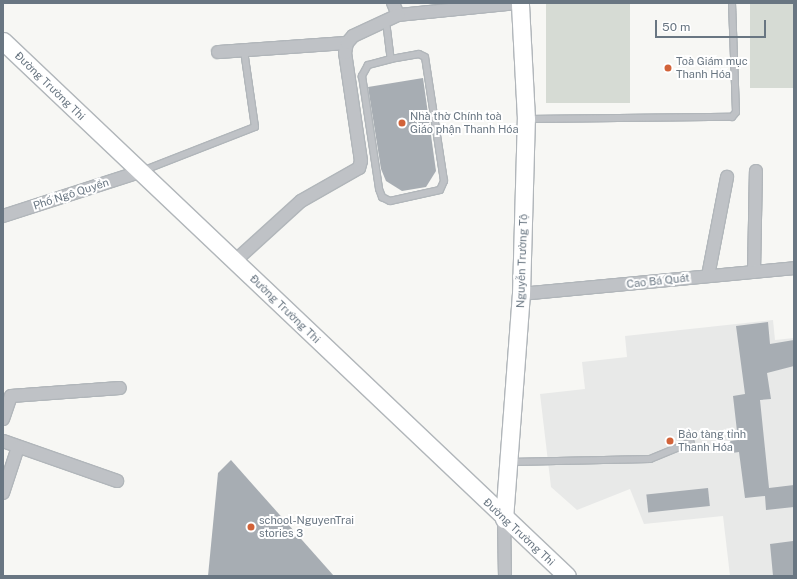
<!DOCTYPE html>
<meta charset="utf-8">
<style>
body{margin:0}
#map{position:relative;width:797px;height:579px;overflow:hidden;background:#f7f7f4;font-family:"Public Sans",sans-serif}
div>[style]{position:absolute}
.built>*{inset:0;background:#e8e9e8}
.green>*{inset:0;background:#d6dbd4;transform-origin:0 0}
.building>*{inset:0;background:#a7adb3;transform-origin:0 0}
.roads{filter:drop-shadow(1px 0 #b1b6ba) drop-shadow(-1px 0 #b1b6ba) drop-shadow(0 1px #b1b6ba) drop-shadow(0 -1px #b1b6ba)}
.lane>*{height:6px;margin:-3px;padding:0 3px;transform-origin:3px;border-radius:3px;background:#bfc2c6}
.street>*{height:12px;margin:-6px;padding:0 6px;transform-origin:6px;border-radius:6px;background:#bfc2c6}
.secondary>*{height:17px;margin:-8.5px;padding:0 8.5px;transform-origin:8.5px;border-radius:8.5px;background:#fff}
.dots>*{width:11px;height:11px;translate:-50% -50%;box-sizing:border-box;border:2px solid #fff;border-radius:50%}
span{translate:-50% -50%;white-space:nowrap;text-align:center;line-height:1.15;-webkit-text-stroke:4px #fff;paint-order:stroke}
.poi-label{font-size:11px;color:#697682}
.left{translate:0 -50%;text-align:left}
.street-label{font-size:11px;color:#697682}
.frame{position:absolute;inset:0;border:4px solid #697682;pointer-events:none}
.scale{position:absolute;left:655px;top:20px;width:111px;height:18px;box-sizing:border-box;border:2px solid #697682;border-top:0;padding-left:5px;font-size:12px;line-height:14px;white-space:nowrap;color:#697682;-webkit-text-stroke:3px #fff;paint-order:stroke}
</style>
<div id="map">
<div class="built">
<i style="clip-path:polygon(773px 320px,775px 340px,794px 338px,794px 576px,730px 576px,723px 516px,644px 524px,630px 489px,577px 510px,551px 487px,540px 394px,585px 389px,582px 362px,627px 357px,625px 336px)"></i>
</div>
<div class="green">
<i style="left:546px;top:3px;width:84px;height:100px"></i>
<i style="left:750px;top:3px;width:44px;height:85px"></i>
</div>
<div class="building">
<i style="clip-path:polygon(423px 78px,436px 171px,426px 187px,402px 191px,386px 181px,381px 169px,368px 87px)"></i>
<i style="clip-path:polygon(768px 322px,770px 344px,794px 340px,794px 366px,767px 373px,771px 399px,760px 400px,769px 488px,794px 485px,794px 507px,766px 510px,765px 496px,745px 498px,739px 452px,732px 453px,730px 441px,738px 440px,733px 396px,745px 394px,736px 326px)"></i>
<i style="clip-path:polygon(231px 460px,334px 576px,208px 576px,218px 473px)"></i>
<i style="left:708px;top:488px;width:18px;height:62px;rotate:84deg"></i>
<i style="clip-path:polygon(793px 541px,794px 576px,773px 576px,770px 544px)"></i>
</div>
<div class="roads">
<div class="lane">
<i style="left:386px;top:21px;width:38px;rotate:83deg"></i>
<i style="left:391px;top:59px;width:24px;rotate:165deg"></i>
<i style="left:368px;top:65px;width:13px;rotate:119deg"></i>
<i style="left:362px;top:76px;width:114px;rotate:81.4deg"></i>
<i style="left:379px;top:189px;width:9px;rotate:69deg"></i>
<i style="left:382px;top:197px;width:9px;rotate:27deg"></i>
<i style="left:390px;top:201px;width:51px;rotate:-12.4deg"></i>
<i style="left:440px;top:190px;width:10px;rotate:-66deg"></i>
<i style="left:444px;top:181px;width:125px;rotate:-98.7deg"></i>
<i style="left:425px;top:57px;width:7px;rotate:-153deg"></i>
<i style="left:419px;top:54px;width:28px;rotate:170deg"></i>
<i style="left:528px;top:119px;width:204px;rotate:-0.6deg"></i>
<i style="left:732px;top:117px;width:6px;rotate:-51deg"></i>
<i style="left:736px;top:112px;width:109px;rotate:-92.1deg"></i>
<i style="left:142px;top:171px;width:121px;rotate:-21.3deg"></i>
<i style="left:255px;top:127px;width:77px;rotate:-98.2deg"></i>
<i style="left:510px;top:462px;width:140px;rotate:-1.2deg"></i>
<i style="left:650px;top:459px;width:44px;rotate:-22.5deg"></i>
</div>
<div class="street">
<i style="left:393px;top:3px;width:13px;rotate:67deg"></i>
<i style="left:398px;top:15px;width:121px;rotate:-5.7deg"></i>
<i style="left:218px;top:52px;width:129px;rotate:-4deg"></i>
<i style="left:3px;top:216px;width:143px;rotate:-17.9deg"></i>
<i style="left:235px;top:261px;width:89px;rotate:-42.3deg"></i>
<i style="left:301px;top:201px;width:67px;rotate:-29.6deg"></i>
<i style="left:359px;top:168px;width:7px;rotate:-74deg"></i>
<i style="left:361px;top:161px;width:109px;rotate:-98.4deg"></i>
<i style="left:345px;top:53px;width:10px;rotate:-79deg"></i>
<i style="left:347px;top:43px;width:9px;rotate:-49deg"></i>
<i style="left:353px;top:36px;width:50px;rotate:-25deg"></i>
<i style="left:754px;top:272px;width:101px;rotate:-88.9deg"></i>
<i style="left:708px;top:276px;width:101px;rotate:-79.1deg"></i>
<i style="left:521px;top:294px;width:274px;rotate:-5.4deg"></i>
<i style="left:3px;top:419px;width:24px;rotate:-71deg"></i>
<i style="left:11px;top:396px;width:109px;rotate:-4.2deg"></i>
<i style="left:3px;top:441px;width:121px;rotate:19.3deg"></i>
<i style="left:3px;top:493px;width:48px;rotate:-71.9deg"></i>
<i style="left:504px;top:519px;width:57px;rotate:89deg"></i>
</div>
<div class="secondary">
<i style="left:3px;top:41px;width:777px;rotate:43.49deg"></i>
<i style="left:504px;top:519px;width:226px;rotate:-85.7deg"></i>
<i style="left:521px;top:294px;width:175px;rotate:-88.4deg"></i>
<i style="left:526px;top:119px;width:116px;rotate:-93deg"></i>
</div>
</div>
<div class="dots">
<i style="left:668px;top:68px;background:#d26339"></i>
<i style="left:402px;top:123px;background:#d26339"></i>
<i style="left:670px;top:441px;background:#d26339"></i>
<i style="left:251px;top:527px;background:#d26339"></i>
</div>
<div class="poi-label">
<span class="left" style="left:676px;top:68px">Toà Giám mục<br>Thanh Hóa</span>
<span class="left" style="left:410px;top:123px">Nhà thờ Chính toà<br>Giáo phận Thanh Hóa</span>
<span class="left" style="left:678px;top:441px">Bảo tàng tỉnh<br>Thanh Hóa</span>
<span class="left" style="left:259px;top:527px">school-NguyenTrai<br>stories 3</span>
</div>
<div class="street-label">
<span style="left:50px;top:86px;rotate:44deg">Đường Trường Thi</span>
<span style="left:71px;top:194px;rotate:-18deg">Phố Ngô Quyền</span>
<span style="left:522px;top:261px;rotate:-88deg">Nguyễn Trường Tộ</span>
<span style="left:658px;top:281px;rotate:-6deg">Cao Bá Quát</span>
<span style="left:285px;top:309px;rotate:44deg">Đường Trường Thi</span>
<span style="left:519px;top:532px;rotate:43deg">Đường Trường Thi</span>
</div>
<div class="frame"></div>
<div class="scale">50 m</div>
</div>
